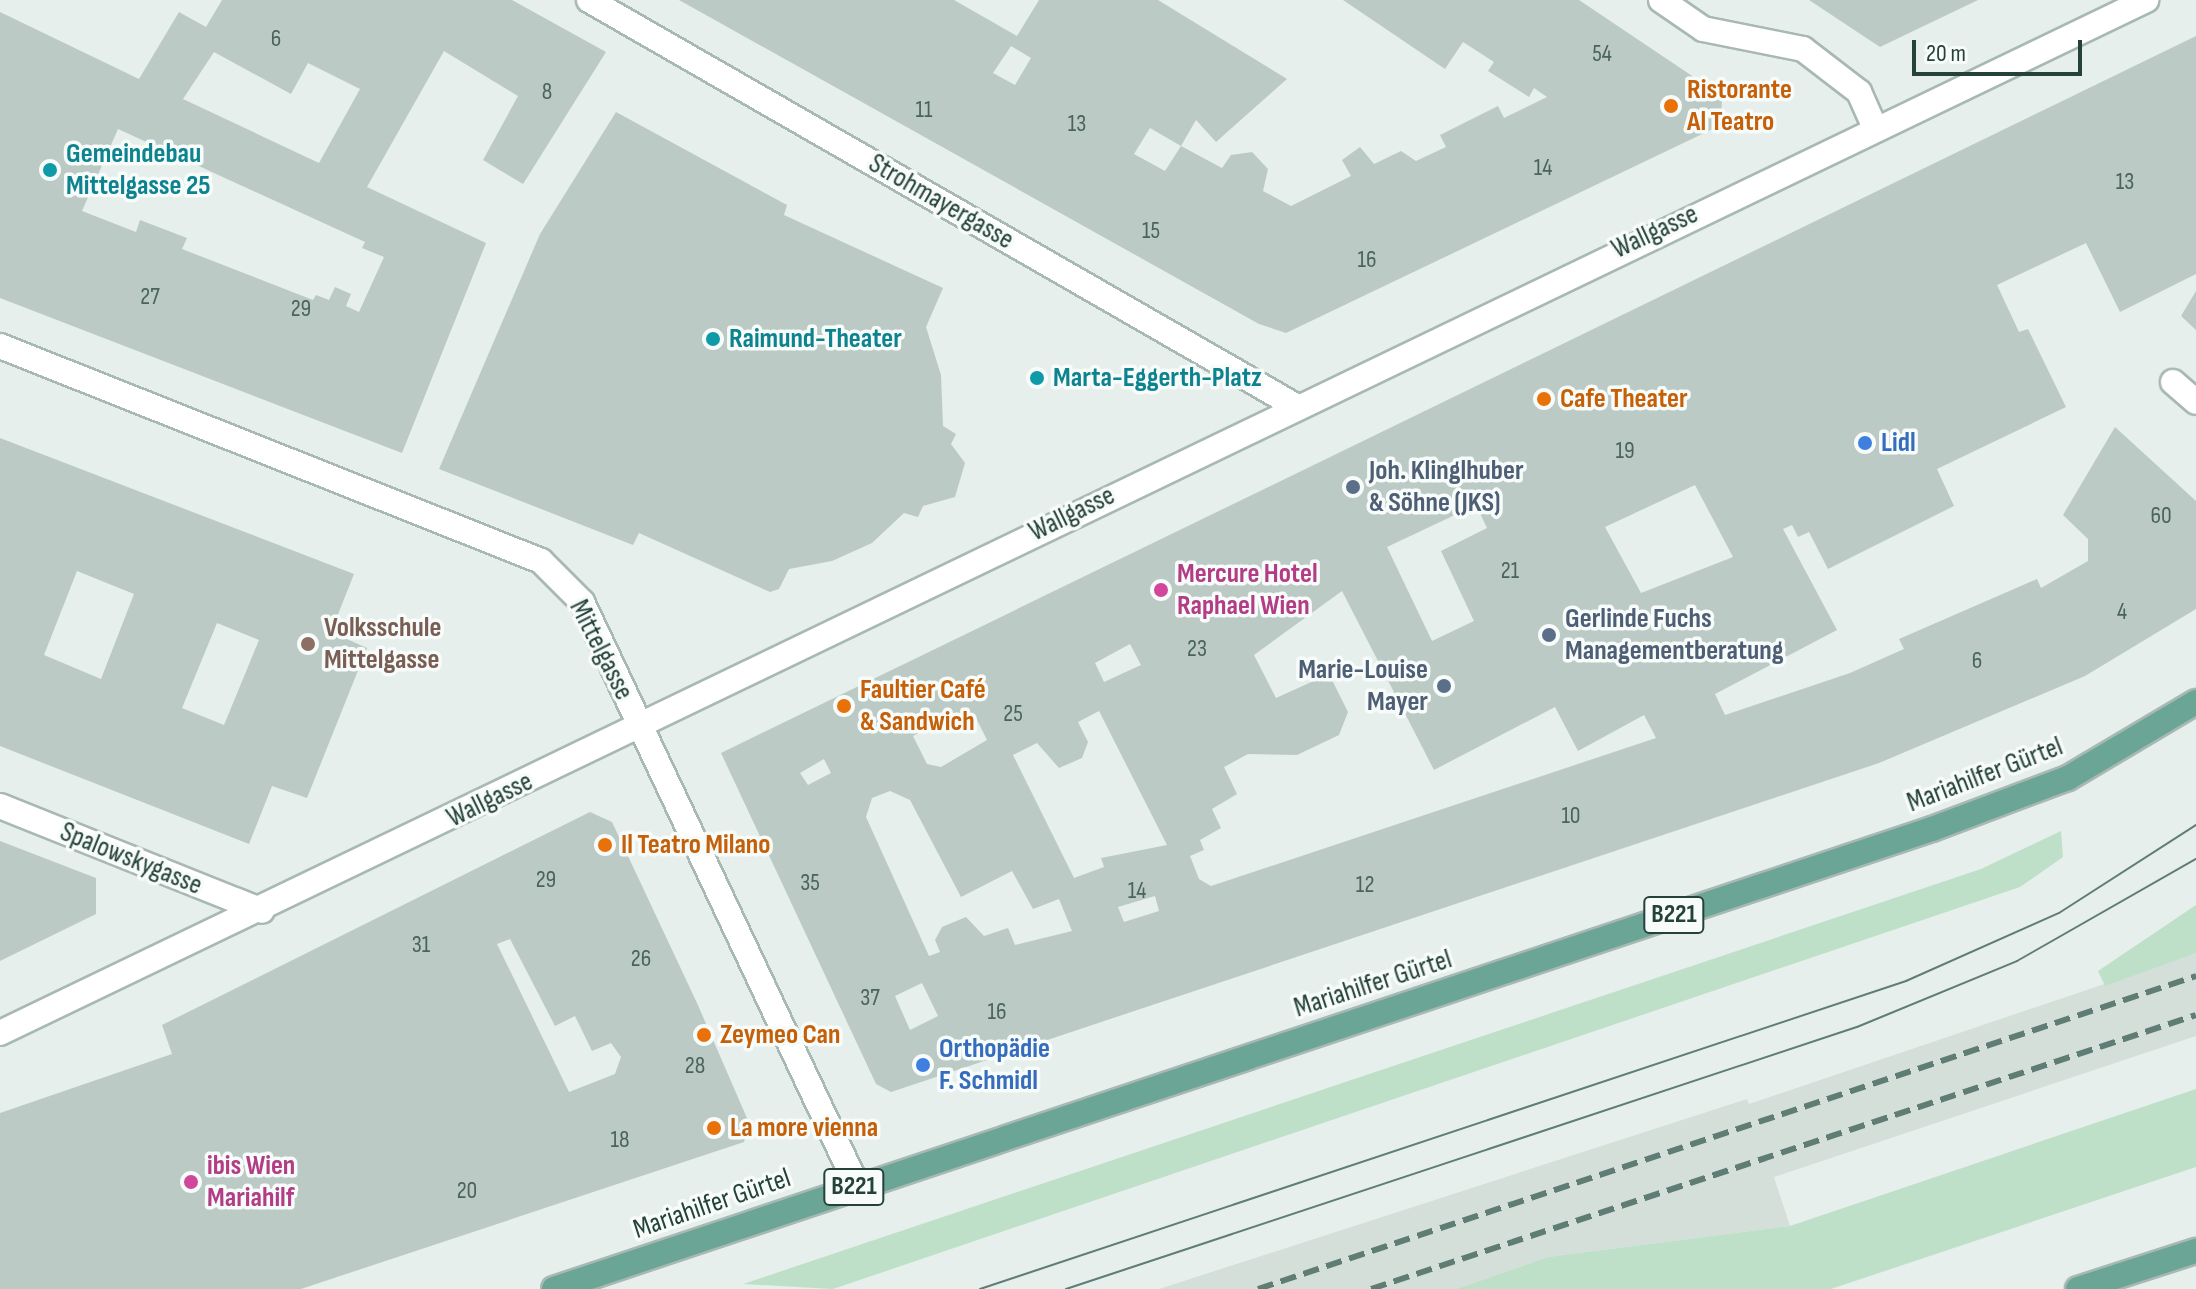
<!DOCTYPE html>
<meta charset="utf-8">
<style>
body{margin:0}
#map{position:relative;width:2196px;height:1289px;overflow:hidden;background:#e6efeb;font-family:"Sofia Sans Condensed",sans-serif}
div>[style]{position:absolute}
.built>*{inset:0;background:#d4dfda}
.green>*{inset:0;background:#bfe0c8}
.building>*{inset:0;background:#bbcac4}
.roads{filter:drop-shadow(2px 0 #a8b8b2) drop-shadow(-2px 0 #a8b8b2) drop-shadow(0 2px #a8b8b2) drop-shadow(0 -2px #a8b8b2)}
.street>*{height:24px;margin:-12px;padding:0 12px;transform-origin:12px;border-radius:12px;background:#fff}
.primary>*{height:24px;margin:-12px;padding:0 12px;transform-origin:12px;border-radius:12px;background:#6aa596}
.tram>*{height:2px;margin:-1px;padding:0 1px;transform-origin:1px;border-radius:1px;background:#5f7d75}
.rail>*{height:6px;margin-top:-3px;transform-origin:0;background:repeating-linear-gradient(90deg,#5f7d75 0 16px,transparent 0 24px)}
.dots>*{width:22px;height:22px;translate:-50% -50%;box-sizing:border-box;border:4px solid #f7fbf9;border-radius:50%}
span{translate:-50% -50%;white-space:nowrap;text-align:center;line-height:1.15;-webkit-text-stroke:7px #f7fbf9;paint-order:stroke}
.number-label{font-size:24px;color:#4a645c}
.number-label span{-webkit-text-stroke-width:0}
.shield-label span{padding:2px 6px;background:#f7fbf9;border:2px solid;border-radius:6px;-webkit-text-stroke-width:0}
.shield-label{font-size:26px;color:#24423a;font-weight:700}
.food-label{font-size:28px;color:#c56008;font-weight:700}
.left{translate:0 -50%;text-align:left}
.culture-label{font-size:28px;color:#0d838f;font-weight:700}
.street-label{font-size:28px;color:#24423a}
.shop-label{font-size:28px;color:#366cbe;font-weight:700}
.service-label{font-size:28px;color:#4e5e75;font-weight:700}
.right{translate:-100% -50%;text-align:right}
.hotel-label{font-size:28px;color:#b23c85;font-weight:700}
.education-label{font-size:28px;color:#785e54;font-weight:700}
.scale{position:absolute;left:1912px;top:40px;width:170px;height:36px;box-sizing:border-box;border:4px solid #24423a;border-top:0;padding-left:10px;font-size:24px;line-height:28px;white-space:nowrap;color:#24423a;-webkit-text-stroke:6px #f7fbf9;paint-order:stroke}
</style>
<div id="map">
<div class="built">
<i style="clip-path:polygon(2196px 953px,2196px 1036px,1774px 1177px,1790px 1226px,1548px 1257px,1456px 1289px,1159px 1289px,1747px 1099px,1749px 1104px)"></i>
</div>
<div class="green">
<i style="clip-path:polygon(2061px 831px,2063px 857px,2020px 887px,833px 1289px,743px 1284px,1981px 869px)"></i>
<i style="clip-path:polygon(2196px 905px,2196px 953px,2105px 986px,2098px 971px)"></i>
<i style="clip-path:polygon(2196px 1089px,2196px 1167px,1831px 1289px,1456px 1289px,1548px 1257px,1790px 1226px)"></i>
</div>
<div class="building">
<i style="clip-path:polygon(evenodd,222px 0,512px 0,606px 52px,523px 184px,483px 160px,518px 96px,444px 51px,367px 187px,486px 243px,402px 453px,0 298px,0 12px,139px 79px,179px 12px,206px 27px,222px 0,214px 52px,291px 94px,308px 63px,360px 89px,319px 163px,183px 99px,214px 52px,222px 0,118px 129px,365px 242px,362px 248px,384px 257px,359px 312px,346px 306px,351px 294px,335px 287px,329px 300px,316px 295px,313px 300px,182px 249px,187px 238px,140px 220px,136px 232px,82px 211px,118px 129px)"></i>
<i style="clip-path:polygon(evenodd,679px 0,954px 0,1017px 36px,1039px 0,1158px 0,1287px 79px,1216px 142px,1196px 120px,1181px 146px,1150px 128px,1134px 154px,1165px 171px,1181px 146px,1222px 168px,1231px 155px,1252px 152px,1268px 169px,1263px 191px,1291px 206px,1351px 176px,1342px 160px,1360px 147px,1374px 164px,1401px 151px,1416px 161px,1446px 147px,1440px 135px,1498px 106px,1504px 118px,1547px 97px,1534px 88px,1529px 97px,1488px 71px,1494px 62px,1463px 42px,1445px 69px,1343px 0,1579px 0,1722px 96px,1721px 125px,1286px 333px,1259px 324px,679px 0,1011px 46px,1031px 58px,1015px 85px,993px 73px,1011px 46px)"></i>
<i style="clip-path:polygon(1809px 0,1978px 0,1880px 47px)"></i>
<i style="clip-path:polygon(evenodd,2196px 36px,2196px 274px,2120px 312px,2086px 243px,1997px 285px,2019px 332px,2028px 329px,2066px 407px,1937px 469px,1954px 506px,1828px 569px,1809px 532px,1798px 537px,1792px 525px,1783px 529px,1837px 630px,1715px 694px,1725px 715px,1850px 673px,1904px 649px,1899px 639px,2037px 579px,2041px 588px,2088px 561px,2088px 539px,2063px 515px,2115px 427px,2196px 501px,2196px 609px,2085px 676px,1879px 763px,891px 1092px,876px 1084px,721px 753px,2196px 36px,1695px 485px,1733px 557px,1641px 593px,1605px 527px,1695px 485px,2196px 36px,1476px 505px,1487px 528px,1441px 551px,1474px 621px,1432px 641px,1387px 547px,1476px 505px,2196px 36px,1342px 591px,1434px 770px,1555px 707px,1578px 751px,1644px 715px,1656px 738px,1211px 886px,1199px 879px,1190px 856px,1204px 850px,1200px 840px,1221px 828px,1212px 809px,1237px 794px,1224px 767px,1248px 754px,1297px 755px,1339px 735px,1348px 712px,1329px 674px,1276px 698px,1254px 655px,1342px 591px,2196px 36px,1130px 644px,1141px 665px,1104px 682px,1095px 663px,1130px 644px,2196px 36px,1099px 711px,1167px 845px,1101px 858px,1104px 867px,1074px 878px,1013px 755px,1037px 743px,1059px 768px,1082px 758px,1088px 742px,1078px 722px,1099px 711px,2196px 36px,976px 718px,987px 740px,941px 767px,927px 764px,913px 736px,936px 723px,942px 733px,976px 718px,2196px 36px,824px 759px,831px 773px,808px 785px,800px 773px,824px 759px,2196px 36px,890px 791px,910px 800px,961px 897px,1012px 871px,1033px 909px,1059px 899px,1072px 931px,1015px 945px,1008px 928px,984px 936px,966px 917px,942px 927px,935px 940px,940px 952px,929px 956px,866px 817px,872px 798px,890px 791px,2196px 36px,1155px 896px,1159px 911px,1124px 922px,1118px 907px,1155px 896px,2196px 36px,922px 983px,938px 1016px,910px 1030px,895px 996px,922px 983px)"></i>
<i style="clip-path:polygon(616px 112px,787px 205px,784px 215px,943px 288px,926px 327px,941px 375px,943px 426px,956px 434px,951px 444px,965px 463px,955px 497px,923px 506px,918px 517px,904px 513px,872px 543px,832px 561px,789px 569px,779px 589px,770px 592px,639px 533px,633px 545px,439px 469px,540px 234px)"></i>
<i style="clip-path:polygon(2196px 291px,2196px 330px,2181px 316px)"></i>
<i style="clip-path:polygon(evenodd,0 438px,354px 574px,331px 632px,367px 648px,307px 798px,272px 786px,249px 844px,0 746px,0 438px,77px 571px,134px 594px,101px 679px,44px 655px,77px 571px,0 438px,217px 623px,259px 640px,224px 725px,182px 708px,217px 623px)"></i>
<i style="clip-path:polygon(evenodd,590px 812px,612px 822px,697px 1003px,750px 1125px,744px 1142px,301px 1289px,0 1289px,0 1113px,172px 1054px,162px 1025px,590px 812px,510px 939px,555px 1026px,575px 1016px,592px 1051px,611px 1043px,621px 1057px,615px 1074px,569px 1092px,497px 944px,510px 939px)"></i>
<i style="clip-path:polygon(0 841px,96px 878px,96px 914px,0 961px)"></i>
</div>
<div class="roads">
<div class="street">
<i style="left:589px;top:0;width:813px;rotate:29.88deg"></i>
<i style="left:1661px;top:0;width:51px;rotate:34.6deg"></i>
<i style="left:1703px;top:29px;width:102px;rotate:11.3deg"></i>
<i style="left:1803px;top:49px;width:71px;rotate:37.5deg"></i>
<i style="left:1859px;top:92px;width:39px;rotate:66deg"></i>
<i style="left:0;top:346px;width:582px;rotate:21.67deg"></i>
<i style="left:541px;top:561px;width:58px;rotate:45deg"></i>
<i style="left:582px;top:602px;width:646px;rotate:64.78deg"></i>
<i style="left:2173px;top:382px;width:30px;rotate:41deg"></i>
<i style="left:0;top:806px;width:282px;rotate:21.8deg"></i>
<i style="left:0;top:1033px;width:2382px;rotate:-25.7deg"></i>
</div>
<div class="primary">
<i style="left:554px;top:1289px;width:1453px;rotate:-18.46deg"></i>
<i style="left:1932px;top:829px;width:145px;rotate:-20.6deg"></i>
<i style="left:2068px;top:778px;width:149px;rotate:-30.7deg"></i>
<i style="left:2078px;top:1289px;width:124px;rotate:-17.9deg"></i>
</div>
</div>
<div class="tram">
<i style="left:980px;top:1289px;width:976px;rotate:-18.4deg"></i>
<i style="left:1906px;top:981px;width:167px;rotate:-24deg"></i>
<i style="left:2059px;top:913px;width:163px;rotate:-32.7deg"></i>
<i style="left:1066px;top:1289px;width:833px;rotate:-18.33deg"></i>
<i style="left:1857px;top:1027px;width:173px;rotate:-22.4deg"></i>
<i style="left:2017px;top:961px;width:206px;rotate:-29.7deg"></i>
</div>
<div class="rail">
<i style="left:1258px;top:1289px;width:989px;rotate:-18.45deg"></i>
<i style="left:1371px;top:1289px;width:869px;rotate:-18.37deg"></i>
</div>
<div class="dots">
<i style="left:1671px;top:106px;background:#e8710a"></i>
<i style="left:50px;top:170px;background:#0f9aa8"></i>
<i style="left:713px;top:339px;background:#0f9aa8"></i>
<i style="left:1037px;top:378px;background:#0f9aa8"></i>
<i style="left:1544px;top:399px;background:#e8710a"></i>
<i style="left:1865px;top:443px;background:#3f7fe0"></i>
<i style="left:1353px;top:487px;background:#5c6f8a"></i>
<i style="left:1161px;top:590px;background:#d1479c"></i>
<i style="left:1549px;top:635px;background:#5c6f8a"></i>
<i style="left:308px;top:644px;background:#8d6e63"></i>
<i style="left:1444px;top:686px;background:#5c6f8a"></i>
<i style="left:844px;top:706px;background:#e8710a"></i>
<i style="left:605px;top:845px;background:#e8710a"></i>
<i style="left:704px;top:1035px;background:#e8710a"></i>
<i style="left:923px;top:1065px;background:#3f7fe0"></i>
<i style="left:714px;top:1128px;background:#e8710a"></i>
<i style="left:191px;top:1182px;background:#d1479c"></i>
</div>
<div class="number-label">
<span style="left:276px;top:39px">6</span>
<span style="left:1602px;top:54px">54</span>
<span style="left:547px;top:92px">8</span>
<span style="left:924px;top:110px">11</span>
<span style="left:1077px;top:124px">13</span>
<span style="left:1543px;top:168px">14</span>
<span style="left:2125px;top:182px">13</span>
<span style="left:1151px;top:231px">15</span>
<span style="left:1367px;top:260px">16</span>
<span style="left:150px;top:297px">27</span>
<span style="left:301px;top:309px">29</span>
<span style="left:1625px;top:451px">19</span>
<span style="left:2161px;top:516px">60</span>
<span style="left:1510px;top:571px">21</span>
<span style="left:2122px;top:612px">4</span>
<span style="left:1197px;top:649px">23</span>
<span style="left:1977px;top:661px">6</span>
<span style="left:1013px;top:714px">25</span>
<span style="left:1571px;top:816px">10</span>
<span style="left:546px;top:880px">29</span>
<span style="left:810px;top:883px">35</span>
<span style="left:1365px;top:885px">12</span>
<span style="left:1137px;top:891px">14</span>
<span style="left:421px;top:945px">31</span>
<span style="left:641px;top:959px">26</span>
<span style="left:870px;top:998px">37</span>
<span style="left:997px;top:1012px">16</span>
<span style="left:695px;top:1066px">28</span>
<span style="left:620px;top:1140px">18</span>
<span style="left:467px;top:1191px">20</span>
</div>
<div class="shield-label">
<span style="left:1674px;top:915px">B221</span>
<span style="left:854px;top:1187px">B221</span>
</div>
<div class="food-label">
<span class="left" style="left:1687px;top:106px">Ristorante<br>Al Teatro</span>
<span class="left" style="left:1560px;top:399px">Cafe Theater</span>
<span class="left" style="left:860px;top:706px">Faultier Café<br>&amp; Sandwich</span>
<span class="left" style="left:621px;top:845px">Il Teatro Milano</span>
<span class="left" style="left:720px;top:1035px">Zeymeo Can</span>
<span class="left" style="left:730px;top:1128px">La more vienna</span>
</div>
<div class="culture-label">
<span class="left" style="left:66px;top:170px">Gemeindebau<br>Mittelgasse 25</span>
<span class="left" style="left:729px;top:339px">Raimund-Theater</span>
<span class="left" style="left:1053px;top:378px">Marta-Eggerth-Platz</span>
</div>
<div class="street-label">
<span style="left:941px;top:202px;rotate:30deg">Strohmayergasse</span>
<span style="left:1655px;top:232px;rotate:-25deg">Wallgasse</span>
<span style="left:1072px;top:514px;rotate:-26deg">Wallgasse</span>
<span style="left:601px;top:650px;rotate:63deg">Mittelgasse</span>
<span style="left:1985px;top:775px;rotate:-21deg">Mariahilfer Gürtel</span>
<span style="left:490px;top:800px;rotate:-26deg">Wallgasse</span>
<span style="left:131px;top:859px;rotate:22deg">Spalowskygasse</span>
<span style="left:1373px;top:984px;rotate:-18deg">Mariahilfer Gürtel</span>
<span style="left:712px;top:1204px;rotate:-19deg">Mariahilfer Gürtel</span>
</div>
<div class="shop-label">
<span class="left" style="left:1881px;top:443px">Lidl</span>
<span class="left" style="left:939px;top:1065px">Orthopädie<br>F. Schmidl</span>
</div>
<div class="service-label">
<span class="left" style="left:1369px;top:487px">Joh. Klinglhuber<br>&amp; Söhne (JKS)</span>
<span class="left" style="left:1565px;top:635px">Gerlinde Fuchs<br>Managementberatung</span>
<span class="right" style="left:1428px;top:686px">Marie-Louise<br>Mayer</span>
</div>
<div class="hotel-label">
<span class="left" style="left:1177px;top:590px">Mercure Hotel<br>Raphael Wien</span>
<span class="left" style="left:207px;top:1182px">ibis Wien<br>Mariahilf</span>
</div>
<div class="education-label">
<span class="left" style="left:324px;top:644px">Volksschule<br>Mittelgasse</span>
</div>
<div class="scale">20 m</div>
</div>
